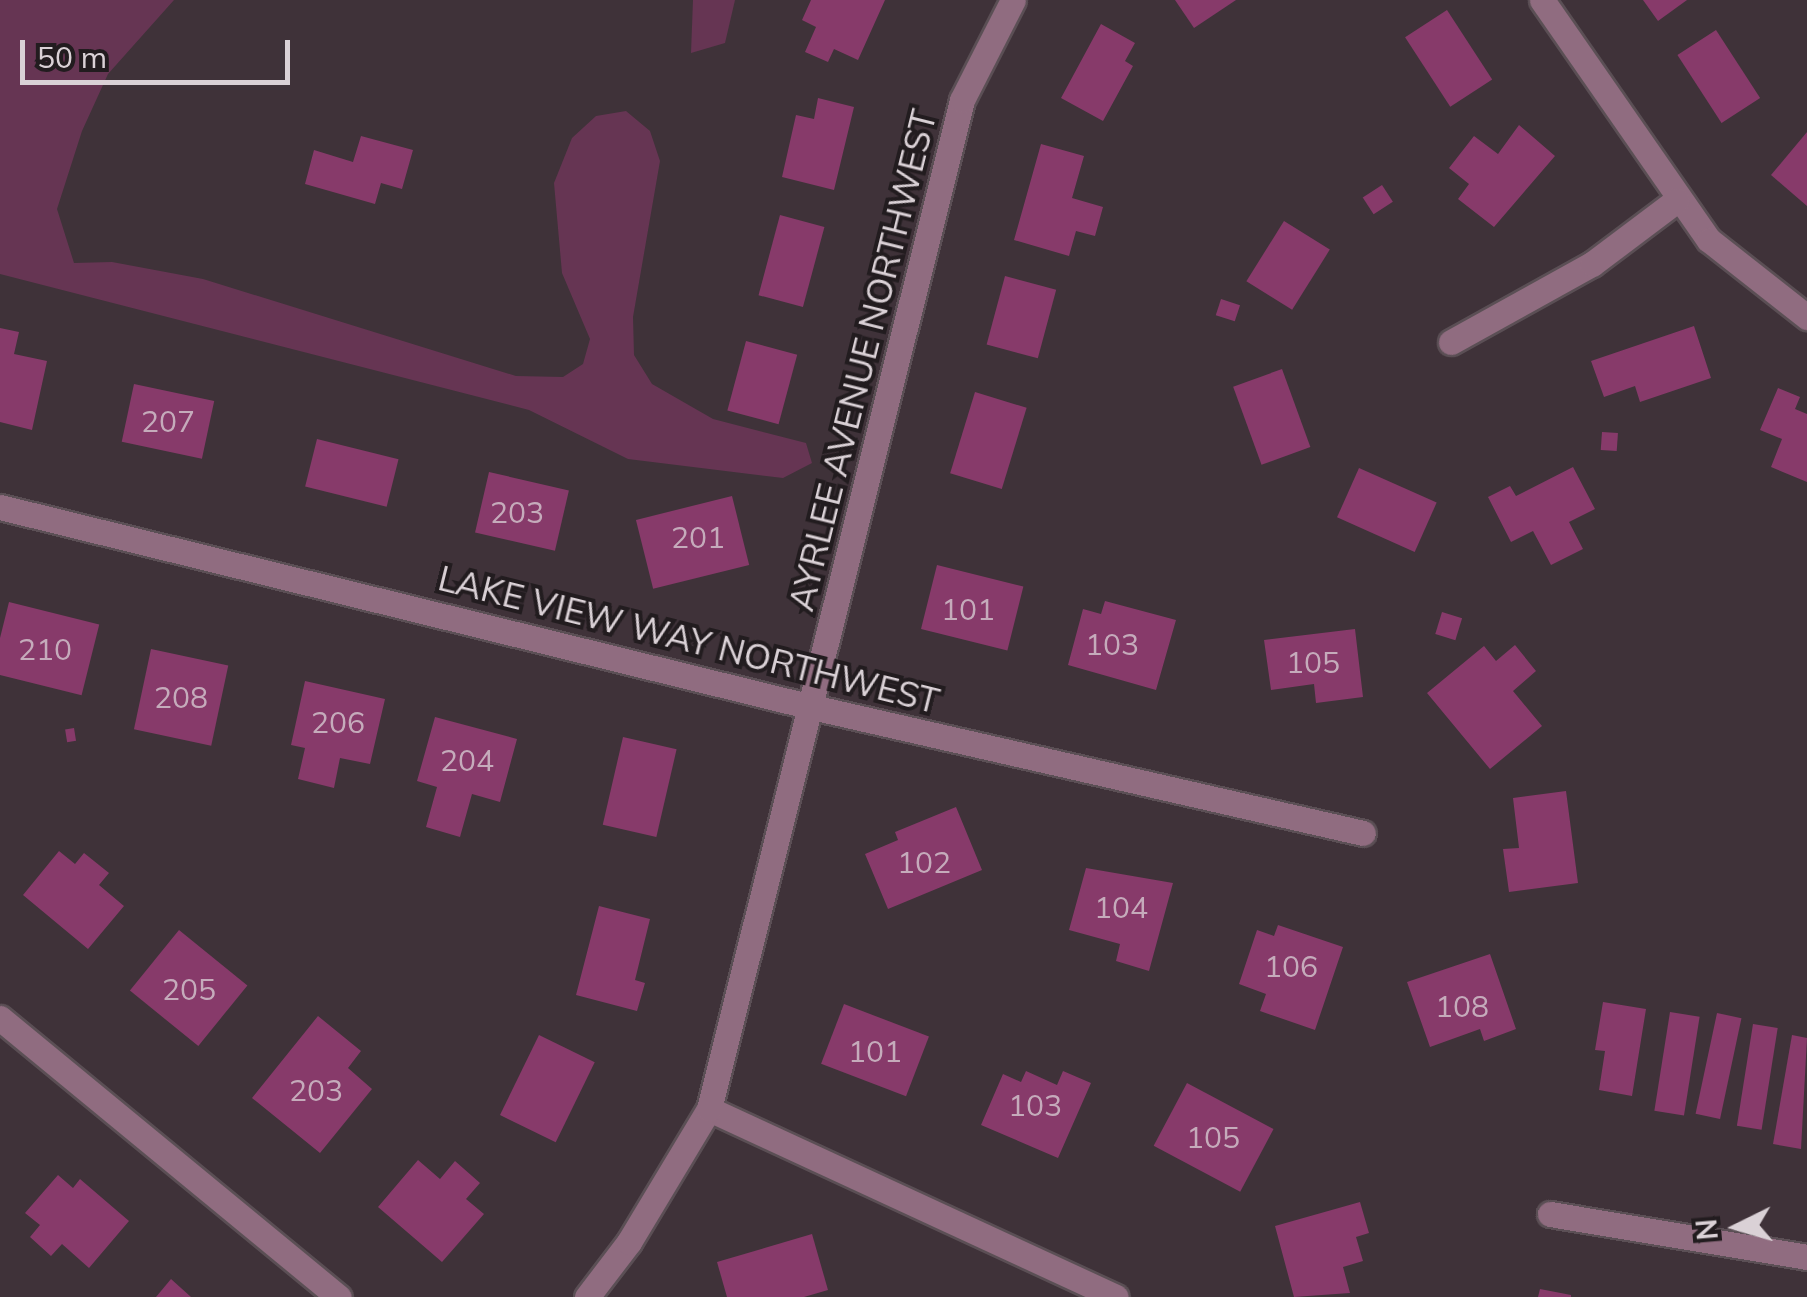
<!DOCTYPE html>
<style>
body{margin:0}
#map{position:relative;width:1807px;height:1297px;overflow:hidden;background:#3f3239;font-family:Mulish,sans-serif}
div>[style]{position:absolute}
.green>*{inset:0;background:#663553}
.building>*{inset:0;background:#873a6a;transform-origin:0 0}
.roads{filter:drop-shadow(2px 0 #5b4f55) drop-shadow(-2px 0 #5b4f55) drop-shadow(0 2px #5b4f55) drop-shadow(0 -2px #5b4f55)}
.minor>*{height:25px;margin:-12.5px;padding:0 12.5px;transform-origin:12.5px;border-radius:12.5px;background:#906c80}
span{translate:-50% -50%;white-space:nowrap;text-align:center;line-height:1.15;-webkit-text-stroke:8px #221c1f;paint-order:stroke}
.number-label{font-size:30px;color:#c5abbb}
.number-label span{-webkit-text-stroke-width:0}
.street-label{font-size:35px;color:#dad1d6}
.north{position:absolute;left:1687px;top:1177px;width:100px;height:100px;-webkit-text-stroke:8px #221c1f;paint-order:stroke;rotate:265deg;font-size:28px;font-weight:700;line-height:40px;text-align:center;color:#dad1d6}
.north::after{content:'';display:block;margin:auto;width:35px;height:45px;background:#dad1d6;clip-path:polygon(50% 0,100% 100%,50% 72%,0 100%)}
.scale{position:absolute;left:20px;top:40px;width:270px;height:45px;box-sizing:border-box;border:5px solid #dad1d6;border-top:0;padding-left:12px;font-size:30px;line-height:35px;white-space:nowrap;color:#dad1d6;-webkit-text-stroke:8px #221c1f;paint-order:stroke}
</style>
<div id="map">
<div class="green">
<i style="clip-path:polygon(0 0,174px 0,108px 74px,82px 131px,57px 209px,74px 263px,112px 262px,203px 279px,516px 376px,563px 377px,583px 364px,590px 339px,562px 273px,554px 183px,572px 138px,596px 116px,626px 111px,650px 131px,660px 161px,633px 317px,634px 355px,652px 384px,713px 419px,806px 443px,812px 463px,783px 478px,628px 459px,529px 410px,0 274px)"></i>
<i style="clip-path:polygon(693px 0,735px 0,725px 43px,691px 53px)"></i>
</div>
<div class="building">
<i style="clip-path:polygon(811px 0,885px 0,858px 60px,834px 49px,828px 62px,805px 52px,816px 27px,802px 20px)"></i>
<i style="clip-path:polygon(1175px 0,1236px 0,1194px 28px)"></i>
<i style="clip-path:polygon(1643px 0,1687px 0,1658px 21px)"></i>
<i style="left:1447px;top:10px;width:83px;height:50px;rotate:57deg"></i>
<i style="clip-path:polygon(1101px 24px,1135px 43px,1125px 61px,1133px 66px,1103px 121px,1061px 98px)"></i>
<i style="left:1716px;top:30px;width:81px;height:46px;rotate:57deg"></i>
<i style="clip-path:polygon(818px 98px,854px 107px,834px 190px,782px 177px,796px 115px,814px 119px)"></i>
<i style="clip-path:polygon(1519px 125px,1555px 156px,1494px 227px,1458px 199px,1469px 184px,1449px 168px,1474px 136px,1498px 154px)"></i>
<i style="clip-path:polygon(1807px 132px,1807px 206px,1771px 175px)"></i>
<i style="clip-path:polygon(361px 136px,413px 150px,402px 189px,381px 183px,375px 204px,305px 184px,314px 150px,353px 162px)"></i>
<i style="clip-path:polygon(1041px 144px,1084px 156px,1072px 198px,1103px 207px,1095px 236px,1076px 231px,1069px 256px,1014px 240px)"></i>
<i style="left:1382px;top:185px;width:20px;height:23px;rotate:57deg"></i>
<i style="left:780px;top:215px;width:46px;height:83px;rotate:15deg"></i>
<i style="left:1284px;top:221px;width:54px;height:71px;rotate:32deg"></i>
<i style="left:1005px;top:276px;width:53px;height:71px;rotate:15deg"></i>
<i style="left:1221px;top:299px;width:20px;height:17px;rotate:18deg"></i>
<i style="clip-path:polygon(1694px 326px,1711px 378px,1640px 402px,1635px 386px,1604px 397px,1591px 361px)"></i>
<i style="clip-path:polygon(0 328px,19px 332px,14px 354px,47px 361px,32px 430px,0 422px)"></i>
<i style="left:746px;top:341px;width:53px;height:72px;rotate:15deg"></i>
<i style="left:1282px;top:369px;width:83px;height:52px;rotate:70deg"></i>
<i style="left:134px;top:384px;width:82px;height:59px;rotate:12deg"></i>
<i style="clip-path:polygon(1778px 388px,1800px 397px,1795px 409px,1807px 414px,1807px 482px,1771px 467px,1782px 439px,1760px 430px)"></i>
<i style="left:975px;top:392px;width:54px;height:85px;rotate:17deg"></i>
<i style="left:1602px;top:432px;width:16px;height:18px;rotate:4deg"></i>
<i style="left:317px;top:439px;width:84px;height:49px;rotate:14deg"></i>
<i style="clip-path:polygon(1573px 467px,1595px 509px,1569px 522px,1583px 549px,1551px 565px,1533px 531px,1511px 542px,1488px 497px,1510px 486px,1516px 496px)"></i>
<i style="left:1359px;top:468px;width:85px;height:54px;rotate:24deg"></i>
<i style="left:489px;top:472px;width:82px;height:62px;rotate:13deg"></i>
<i style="left:732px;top:496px;width:71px;height:99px;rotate:76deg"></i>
<i style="left:937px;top:565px;width:89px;height:66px;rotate:14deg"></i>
<i style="clip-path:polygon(1105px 601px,1176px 620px,1156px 690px,1068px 665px,1083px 609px,1101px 614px)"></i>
<i style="left:9px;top:602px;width:93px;height:73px;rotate:14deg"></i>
<i style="left:1442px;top:612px;width:21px;height:23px;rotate:17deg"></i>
<i style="clip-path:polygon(1355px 629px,1363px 697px,1316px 703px,1314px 684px,1271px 690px,1264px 640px)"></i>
<i style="clip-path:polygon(1515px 645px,1536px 671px,1513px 691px,1542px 726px,1490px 769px,1427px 693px,1484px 646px,1496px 661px)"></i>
<i style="left:151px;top:649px;width:79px;height:82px;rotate:12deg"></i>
<i style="clip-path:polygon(305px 681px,385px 699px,370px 764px,340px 758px,334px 788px,298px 779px,305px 748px,291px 745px)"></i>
<i style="clip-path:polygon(435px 717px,517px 739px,500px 802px,472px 794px,460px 837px,426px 827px,437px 787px,417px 781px)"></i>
<i style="left:74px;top:728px;width:13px;height:9px;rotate:81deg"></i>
<i style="left:623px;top:737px;width:55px;height:90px;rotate:13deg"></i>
<i style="clip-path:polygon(1566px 791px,1578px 883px,1509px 892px,1503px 849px,1519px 848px,1513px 798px)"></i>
<i style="clip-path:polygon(956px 807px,982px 870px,888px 909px,865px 854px,898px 840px,895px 832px)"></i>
<i style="clip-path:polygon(59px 851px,75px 864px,84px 853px,109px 873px,99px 885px,124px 906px,88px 949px,23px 895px)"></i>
<i style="clip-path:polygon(1086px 868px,1173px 883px,1149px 971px,1116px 961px,1120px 944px,1069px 930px)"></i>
<i style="clip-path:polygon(599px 906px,650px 919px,635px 980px,645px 983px,637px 1011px,576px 995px)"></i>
<i style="clip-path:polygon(1278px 925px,1343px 947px,1315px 1030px,1260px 1011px,1266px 994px,1239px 984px,1257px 930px,1274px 936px)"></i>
<i style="left:179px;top:930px;width:88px;height:78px;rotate:39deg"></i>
<i style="clip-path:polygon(1490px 954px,1516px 1029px,1484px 1041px,1480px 1029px,1430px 1047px,1407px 982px)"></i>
<i style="clip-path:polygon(1603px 1002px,1646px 1009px,1632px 1096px,1599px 1090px,1605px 1051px,1595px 1050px)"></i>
<i style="left:844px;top:1004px;width:91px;height:64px;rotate:21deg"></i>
<i style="left:1670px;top:1012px;width:30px;height:100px;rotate:9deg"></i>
<i style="left:1717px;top:1013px;width:25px;height:103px;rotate:12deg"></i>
<i style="clip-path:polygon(318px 1016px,361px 1051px,348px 1068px,372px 1089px,320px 1153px,252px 1098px)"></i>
<i style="left:1753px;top:1024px;width:25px;height:103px;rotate:9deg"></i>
<i style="left:539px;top:1035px;width:62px;height:89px;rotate:26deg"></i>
<i style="clip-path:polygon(1792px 1035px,1807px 1038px,1801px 1149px,1773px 1144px)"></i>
<i style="clip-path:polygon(1026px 1071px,1057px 1085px,1063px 1071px,1091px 1083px,1058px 1158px,981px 1125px,1003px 1074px,1021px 1082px)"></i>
<i style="left:1187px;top:1083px;width:98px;height:71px;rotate:28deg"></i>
<i style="clip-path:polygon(418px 1160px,440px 1179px,455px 1161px,480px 1183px,466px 1199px,484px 1214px,442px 1262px,378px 1207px)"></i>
<i style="clip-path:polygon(58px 1175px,73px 1188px,80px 1179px,129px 1221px,89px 1268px,62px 1244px,51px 1256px,30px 1237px,40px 1225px,25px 1213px)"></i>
<i style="clip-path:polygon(1360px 1202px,1369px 1233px,1356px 1237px,1363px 1261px,1343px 1267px,1350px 1293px,1294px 1297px,1275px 1226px)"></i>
<i style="clip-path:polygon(812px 1234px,828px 1290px,804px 1297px,727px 1297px,717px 1262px)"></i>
<i style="clip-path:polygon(171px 1279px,191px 1297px,156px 1297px)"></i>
<i style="clip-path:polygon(1540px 1289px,1571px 1295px,1571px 1297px,1538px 1297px)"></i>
</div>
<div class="roads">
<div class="minor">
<i style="left:1542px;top:0;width:292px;rotate:55.2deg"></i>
<i style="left:1709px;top:240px;width:125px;rotate:38.2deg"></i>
<i style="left:1451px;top:342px;width:161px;rotate:-29deg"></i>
<i style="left:1592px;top:264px;width:106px;rotate:-37deg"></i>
<i style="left:0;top:507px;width:836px;rotate:13.84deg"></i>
<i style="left:812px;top:707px;width:565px;rotate:12.88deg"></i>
<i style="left:0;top:1018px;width:439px;rotate:39.5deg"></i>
<i style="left:709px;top:1109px;width:448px;rotate:24.8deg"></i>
<i style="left:1550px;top:1214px;width:261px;rotate:9.5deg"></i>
<i style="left:587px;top:1297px;width:69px;rotate:-52.6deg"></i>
<i style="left:629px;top:1242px;width:155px;rotate:-59deg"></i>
<i style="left:709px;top:1109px;width:1040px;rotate:-75.92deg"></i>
<i style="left:962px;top:100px;width:112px;rotate:-63deg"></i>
</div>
</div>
<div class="number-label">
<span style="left:168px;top:421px">207</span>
<span style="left:517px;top:512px">203</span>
<span style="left:698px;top:537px">201</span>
<span style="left:968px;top:609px">101</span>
<span style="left:1112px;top:644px">103</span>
<span style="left:45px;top:649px">210</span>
<span style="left:1313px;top:662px">105</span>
<span style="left:181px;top:697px">208</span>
<span style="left:338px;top:722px">206</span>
<span style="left:467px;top:760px">204</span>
<span style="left:924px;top:862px">102</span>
<span style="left:1121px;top:907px">104</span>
<span style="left:1291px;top:966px">106</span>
<span style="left:189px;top:989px">205</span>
<span style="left:1462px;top:1006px">108</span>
<span style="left:875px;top:1051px">101</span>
<span style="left:316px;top:1090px">203</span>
<span style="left:1035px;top:1105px">103</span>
<span style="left:1213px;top:1137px">105</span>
</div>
<div class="street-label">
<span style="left:862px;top:360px;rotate:-76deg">AYRLEE AVENUE NORTHWEST</span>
<span style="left:689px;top:639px;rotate:14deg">LAKE VIEW WAY NORTHWEST</span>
</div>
<div class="north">N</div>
<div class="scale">50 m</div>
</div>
